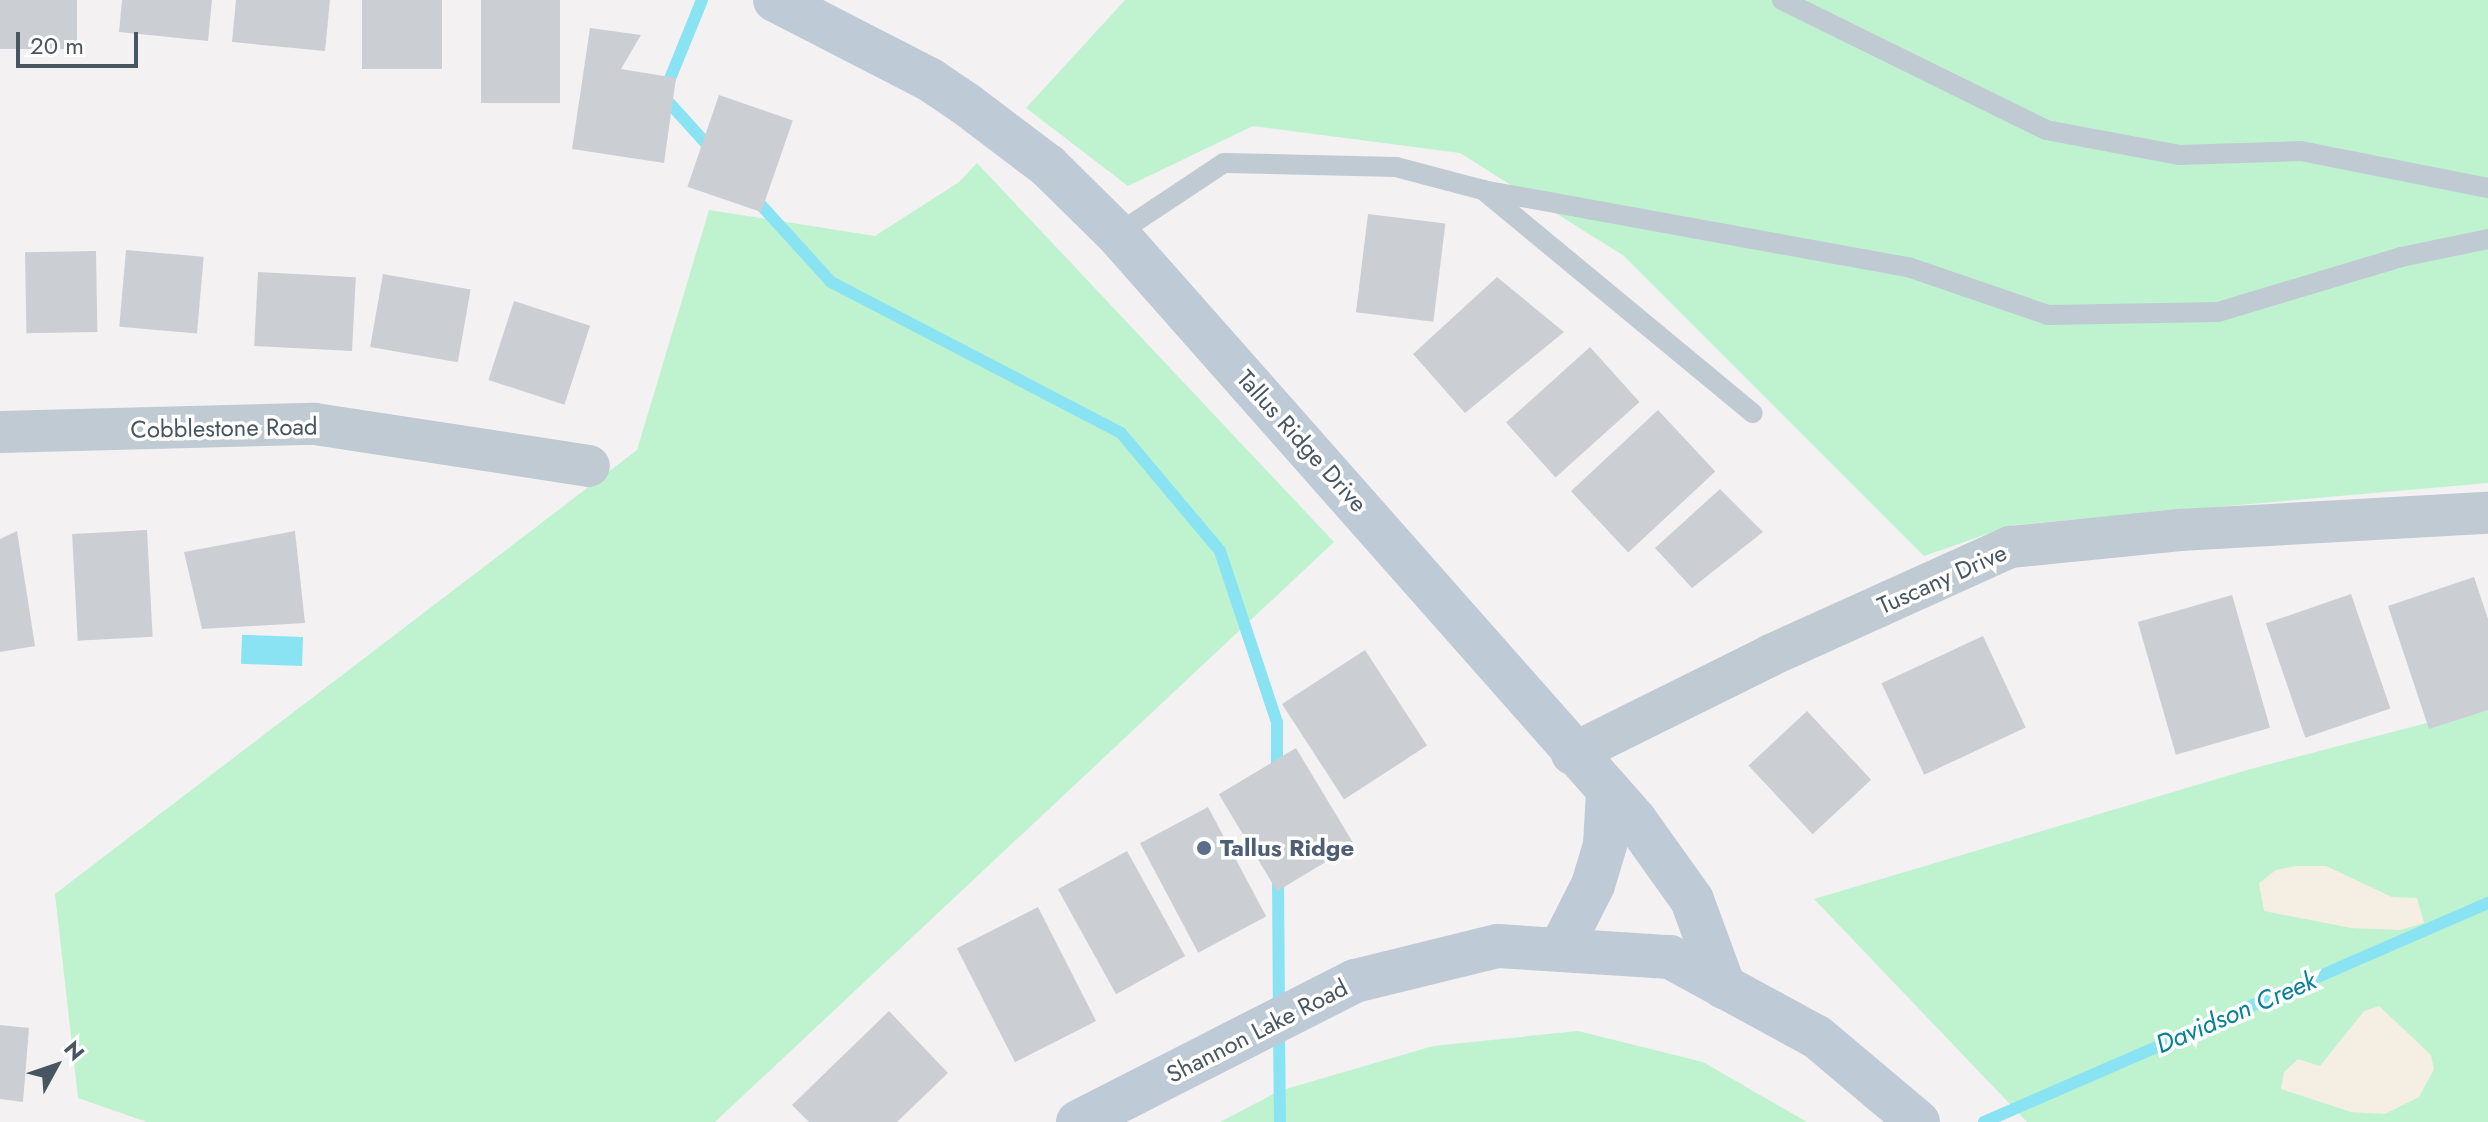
<!DOCTYPE html>
<style>
body{margin:0}
#map{position:relative;width:2488px;height:1122px;overflow:hidden;background:#f4f1f2;font-family:Jost,sans-serif}
div>[style]{position:absolute}
.green>*{inset:0;background:#bff3cf}
.sand>*{inset:0;background:#f5eee2}
.water>*{inset:0;background:#89e3f2;transform-origin:0 0}
.stream>*{height:12px;margin:-6px;padding:0 6px;transform-origin:6px;border-radius:6px;background:#89e3f2}
.building>*{inset:0;background:#cbcfd4;transform-origin:0 0}
.lane>*{height:20px;margin:-10px;padding:0 10px;transform-origin:10px;border-radius:10px;background:#bfcad2}
.street>*{height:42px;margin:-21px;padding:0 21px;transform-origin:21px;border-radius:21px;background:#bfcad2}
.secondary>*{height:44px;margin:-22px;padding:0 22px;transform-origin:22px;border-radius:22px;background:#becbd6}
.dots>*{width:22px;height:22px;translate:-50% -50%;box-sizing:border-box;border:4px solid #fff;border-radius:50%}
span{translate:-50% -50%;white-space:nowrap;text-align:center;line-height:1.15;-webkit-text-stroke:7px #fff;paint-order:stroke}
.street-label{font-size:24px;color:#485661}
.service-label{font-size:24px;color:#4e5e75;font-weight:700}
.left{translate:0 -50%;text-align:left}
.water-label{font-size:26px;color:#068297;font-style:italic}
.north{position:absolute;left:16px;top:1026px;width:80px;height:80px;-webkit-text-stroke:6px #fff;paint-order:stroke;rotate:50deg;font-size:22px;font-weight:700;line-height:32px;text-align:center;color:#485661}
.north::after{content:'';display:block;margin:auto;width:28px;height:36px;background:#485661;clip-path:polygon(50% 0,100% 100%,50% 72%,0 100%)}
.scale{position:absolute;left:16px;top:32px;width:122px;height:36px;box-sizing:border-box;border:4px solid #485661;border-top:0;padding-left:10px;font-size:24px;line-height:28px;white-space:nowrap;color:#485661;-webkit-text-stroke:6px #fff;paint-order:stroke}
</style>
<div id="map">
<div class="green">
<i style="clip-path:polygon(1125px 0,2488px 0,2488px 483px,2013px 525px,1924px 556px,1624px 256px,1460px 153px,1253px 126px,1128px 186px,1026px 108px)"></i>
<i style="clip-path:polygon(977px 163px,1334px 542px,715px 1122px,147px 1122px,78px 1098px,55px 894px,637px 450px,709px 210px,875px 236px,959px 182px)"></i>
<i style="clip-path:polygon(2488px 707px,2488px 1122px,2027px 1122px,1814px 899px,2247px 770px)"></i>
<i style="clip-path:polygon(1578px 1031px,1703px 1062px,1807px 1122px,1220px 1122px,1279px 1091px,1433px 1046px)"></i>
</div>
<div class="sand">
<i style="clip-path:polygon(2296px 866px,2326px 866px,2392px 897px,2417px 898px,2424px 923px,2400px 930px,2351px 928px,2264px 911px,2259px 883px,2276px 870px)"></i>
<i style="clip-path:polygon(2379px 1006px,2431px 1055px,2434px 1069px,2419px 1097px,2385px 1114px,2351px 1112px,2281px 1089px,2284px 1072px,2298px 1059px,2320px 1066px,2364px 1011px)"></i>
</div>
<div class="water">
<i style="left:303px;top:637px;width:29px;height:61px;rotate:92deg"></i>
</div>
<div class="stream">
<i style="left:702px;top:0;width:104px;rotate:112.1deg"></i>
<i style="left:663px;top:96px;width:73px;rotate:47.8deg"></i>
<i style="left:751px;top:194px;width:119px;rotate:47.7deg"></i>
<i style="left:831px;top:282px;width:327px;rotate:27.5deg"></i>
<i style="left:1121px;top:433px;width:154px;rotate:50deg"></i>
<i style="left:1220px;top:551px;width:180px;rotate:71.6deg"></i>
<i style="left:1277px;top:722px;width:53px;rotate:90deg"></i>
<i style="left:1278px;top:877px;width:134px;rotate:89.6deg"></i>
<i style="left:1279px;top:1029px;width:93px;rotate:89.4deg"></i>
<i style="left:1984px;top:1122px;width:550px;rotate:-23.49deg"></i>
</div>
<div class="building">
<i style="left:0;top:0;width:77px;height:49px"></i>
<i style="clip-path:polygon(122px 0,212px 0,208px 41px,119px 32px)"></i>
<i style="clip-path:polygon(236px 0,330px 0,325px 51px,232px 42px)"></i>
<i style="left:362px;top:0;width:80px;height:69px"></i>
<i style="left:481px;top:0;width:79px;height:103px"></i>
<i style="clip-path:polygon(590px 28px,641px 35px,621px 69px,676px 78px,664px 163px,572px 149px)"></i>
<i style="left:719px;top:95px;width:78px;height:97px;rotate:19deg"></i>
<i style="left:1368px;top:214px;width:78px;height:99px;rotate:7deg"></i>
<i style="left:126px;top:250px;width:78px;height:77px;rotate:5deg"></i>
<i style="left:96px;top:251px;width:81px;height:71px;rotate:89deg"></i>
<i style="left:258px;top:272px;width:98px;height:74px;rotate:3deg"></i>
<i style="left:383px;top:274px;width:89px;height:74px;rotate:10deg"></i>
<i style="clip-path:polygon(1497px 277px,1564px 332px,1465px 413px,1413px 354px)"></i>
<i style="left:514px;top:301px;width:80px;height:83px;rotate:18deg"></i>
<i style="left:1590px;top:347px;width:74px;height:113px;rotate:48deg"></i>
<i style="left:1658px;top:410px;width:84px;height:119px;rotate:47deg"></i>
<i style="clip-path:polygon(1720px 489px,1763px 532px,1692px 588px,1655px 548px)"></i>
<i style="left:147px;top:530px;width:107px;height:75px;rotate:87deg"></i>
<i style="clip-path:polygon(17px 531px,35px 646px,0 652px,0 539px)"></i>
<i style="clip-path:polygon(295px 531px,305px 623px,202px 629px,184px 552px)"></i>
<i style="clip-path:polygon(2474px 577px,2488px 619px,2488px 710px,2429px 729px,2388px 606px)"></i>
<i style="left:2351px;top:594px;width:121px;height:90px;rotate:71deg"></i>
<i style="left:2232px;top:595px;width:138px;height:98px;rotate:74deg"></i>
<i style="left:1983px;top:636px;width:101px;height:112px;rotate:65deg"></i>
<i style="left:1365px;top:650px;width:114px;height:99px;rotate:57deg"></i>
<i style="left:1807px;top:711px;width:94px;height:80px;rotate:47deg"></i>
<i style="left:1296px;top:748px;width:113px;height:90px;rotate:59deg"></i>
<i style="left:1208px;top:807px;width:124px;height:77px;rotate:62deg"></i>
<i style="left:1127px;top:851px;width:120px;height:79px;rotate:61deg"></i>
<i style="left:1038px;top:907px;width:128px;height:91px;rotate:63deg"></i>
<i style="clip-path:polygon(889px 1011px,948px 1073px,897px 1122px,809px 1122px,792px 1105px)"></i>
<i style="clip-path:polygon(0 1025px,29px 1028px,23px 1102px,0 1099px)"></i>
</div>
<div class="lane">
<i style="left:1782px;top:0;width:294px;rotate:26.2deg"></i>
<i style="left:2046px;top:130px;width:135px;rotate:10.6deg"></i>
<i style="left:2179px;top:155px;width:122px;rotate:-1.9deg"></i>
<i style="left:2301px;top:151px;width:191px;rotate:11.2deg"></i>
<i style="left:1483px;top:190px;width:432px;rotate:10.3deg"></i>
<i style="left:1908px;top:267px;width:148px;rotate:18.9deg"></i>
<i style="left:2048px;top:315px;width:170px;rotate:-1deg"></i>
<i style="left:2218px;top:312px;width:191px;rotate:-16.7deg"></i>
<i style="left:2401px;top:257px;width:89px;rotate:-11.7deg"></i>
<i style="left:1117px;top:234px;width:128px;rotate:-33.6deg"></i>
<i style="left:1224px;top:163px;width:172px;rotate:1.3deg"></i>
<i style="left:1396px;top:167px;width:90px;rotate:14.8deg"></i>
<i style="left:1483px;top:190px;width:350px;rotate:39.6deg"></i>
</div>
<div class="street">
<i style="left:0;top:432px;width:315px;rotate:-1.5deg"></i>
<i style="left:315px;top:424px;width:277px;rotate:8.7deg"></i>
<i style="left:1572px;top:754px;width:222px;rotate:-26.4deg"></i>
<i style="left:1771px;top:655px;width:262px;rotate:-24.3deg"></i>
<i style="left:2010px;top:547px;width:171px;rotate:-5.7deg"></i>
<i style="left:2180px;top:530px;width:308px;rotate:-3.2deg"></i>
</div>
<div class="secondary">
<i style="left:775px;top:0;width:173px;rotate:27.2deg"></i>
<i style="left:929px;top:79px;width:45px;rotate:34deg"></i>
<i style="left:966px;top:104px;width:103px;rotate:37.1deg"></i>
<i style="left:1048px;top:166px;width:97px;rotate:44.6deg"></i>
<i style="left:1117px;top:234px;width:782px;rotate:48.52deg"></i>
<i style="left:1635px;top:820px;width:98px;rotate:54.5deg"></i>
<i style="left:1692px;top:900px;width:93px;rotate:69.8deg"></i>
<i style="left:1560px;top:950px;width:73px;rotate:-63.1deg"></i>
<i style="left:1593px;top:885px;width:42px;rotate:-73.3deg"></i>
<i style="left:1605px;top:845px;width:53px;rotate:-86.8deg"></i>
<i style="left:1078px;top:1122px;width:311px;rotate:-27deg"></i>
<i style="left:1355px;top:981px;width:147px;rotate:-13.8deg"></i>
<i style="left:1498px;top:946px;width:172px;rotate:3.7deg"></i>
<i style="left:1670px;top:957px;width:167px;rotate:28.6deg"></i>
<i style="left:1817px;top:1037px;width:132px;rotate:40.1deg"></i>
</div>
<div class="dots">
<i style="left:1204px;top:848px;background:#5c6f8a"></i>
</div>
<div class="street-label">
<span style="left:224px;top:428px;rotate:-1deg">Cobblestone Road</span>
<span style="left:1302px;top:441px;rotate:48deg">Tallus Ridge Drive</span>
<span style="left:1942px;top:579px;rotate:-24deg">Tuscany Drive</span>
<span style="left:1257px;top:1031px;rotate:-27deg">Shannon Lake Road</span>
</div>
<div class="service-label">
<span class="left" style="left:1220px;top:848px">Tallus Ridge</span>
</div>
<div class="water-label">
<span style="left:2236px;top:1013px;rotate:-23deg">Davidson Creek</span>
</div>
<div class="north">N</div>
<div class="scale">20 m</div>
</div>
